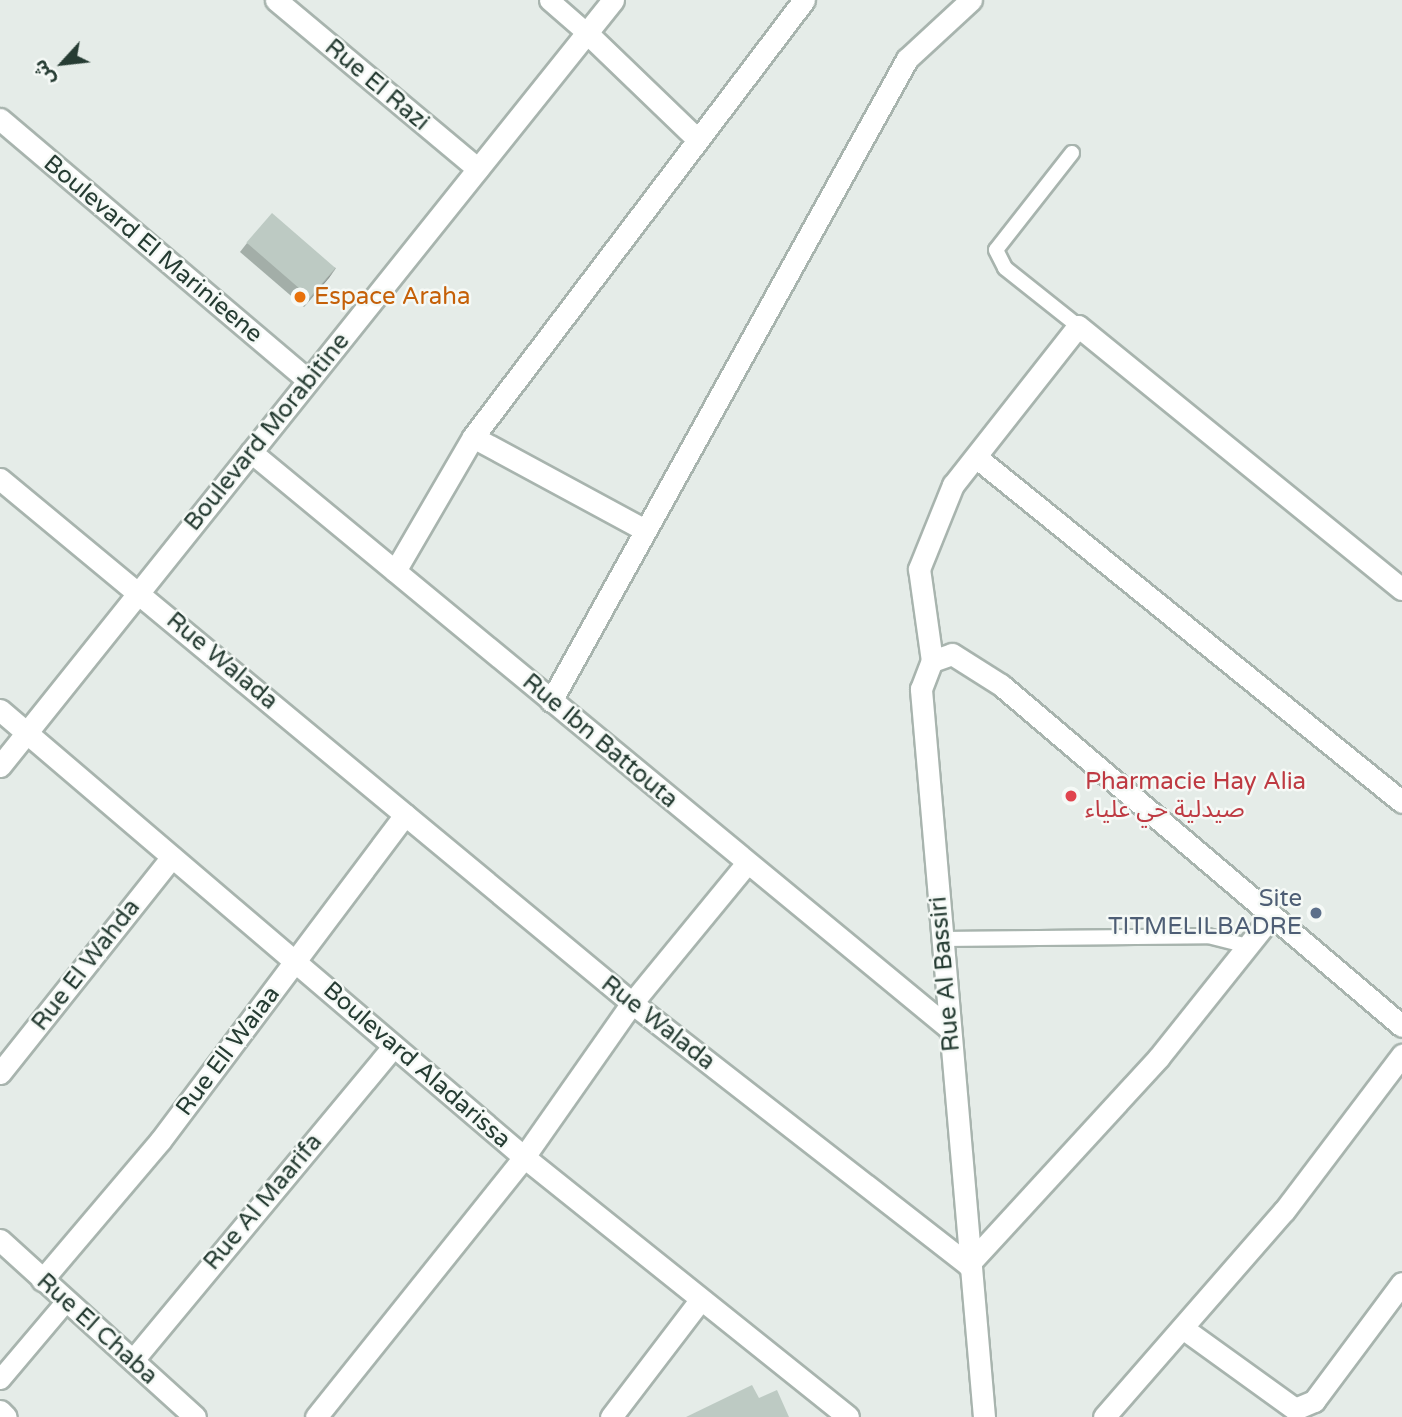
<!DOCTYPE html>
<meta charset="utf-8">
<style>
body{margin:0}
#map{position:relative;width:1402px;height:1417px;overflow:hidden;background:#e5ece8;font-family:"Varela Round","Noto Sans Arabic",sans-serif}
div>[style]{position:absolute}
.roads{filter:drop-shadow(2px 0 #a8b4ae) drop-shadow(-2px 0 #a8b4ae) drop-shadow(0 2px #a8b4ae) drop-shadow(0 -2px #a8b4ae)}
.service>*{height:14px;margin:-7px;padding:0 7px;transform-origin:7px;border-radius:7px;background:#fff}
.pedestrian>*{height:19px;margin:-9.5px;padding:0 9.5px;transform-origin:9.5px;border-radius:9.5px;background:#fff}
.minor>*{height:21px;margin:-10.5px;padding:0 10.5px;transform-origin:10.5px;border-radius:10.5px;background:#fff}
.wall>*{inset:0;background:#a3aea8}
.shaded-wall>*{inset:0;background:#848d88}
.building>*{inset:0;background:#bdcac3;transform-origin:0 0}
.dots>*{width:19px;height:19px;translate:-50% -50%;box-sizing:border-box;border:4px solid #f5f9f6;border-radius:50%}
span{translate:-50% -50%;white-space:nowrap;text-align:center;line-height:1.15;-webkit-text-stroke:5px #f5f9f6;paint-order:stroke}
.street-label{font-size:24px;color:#263c33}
.food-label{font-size:24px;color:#c56008}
.left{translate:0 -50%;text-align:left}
.health-label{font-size:24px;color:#be3a42}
.service-label{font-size:24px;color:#4e5e75}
.right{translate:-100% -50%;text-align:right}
.north{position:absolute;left:28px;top:28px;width:70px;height:70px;-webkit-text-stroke:5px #f5f9f6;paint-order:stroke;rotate:243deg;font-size:19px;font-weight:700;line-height:28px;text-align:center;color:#263c33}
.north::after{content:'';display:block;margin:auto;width:24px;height:32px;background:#263c33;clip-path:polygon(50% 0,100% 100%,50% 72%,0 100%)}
</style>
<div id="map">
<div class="roads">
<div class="service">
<i style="left:1072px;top:153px;width:123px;rotate:128.1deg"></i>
<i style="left:996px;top:250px;width:20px;rotate:63deg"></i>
<i style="left:1005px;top:268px;width:93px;rotate:38.5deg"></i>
<i style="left:942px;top:939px;width:266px;rotate:-0.6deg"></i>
<i style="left:1208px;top:936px;width:41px;rotate:14deg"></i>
</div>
<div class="pedestrian">
<i style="left:549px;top:0;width:50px;rotate:41deg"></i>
<i style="left:0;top:1379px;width:101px;rotate:-49.8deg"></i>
</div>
<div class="minor">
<i style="left:276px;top:0;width:263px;rotate:39.9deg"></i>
<i style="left:587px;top:33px;width:151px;rotate:43.9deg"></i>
<i style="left:0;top:119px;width:402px;rotate:40.3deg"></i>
<i style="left:473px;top:437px;width:196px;rotate:28.4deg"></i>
<i style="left:251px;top:452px;width:906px;rotate:39.54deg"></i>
<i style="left:976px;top:457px;width:548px;rotate:39deg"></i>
<i style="left:0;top:479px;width:821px;rotate:39.66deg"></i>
<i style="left:632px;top:1003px;width:426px;rotate:37.9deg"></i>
<i style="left:968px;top:1265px;width:282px;rotate:-47.4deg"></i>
<i style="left:1159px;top:1057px;width:178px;rotate:-51.4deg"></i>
<i style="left:395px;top:571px;width:155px;rotate:-59.8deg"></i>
<i style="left:473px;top:437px;width:548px;rotate:-52.86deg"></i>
<i style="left:932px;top:661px;width:93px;rotate:-98deg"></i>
<i style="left:919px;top:569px;width:91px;rotate:-68deg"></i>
<i style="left:953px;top:485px;width:202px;rotate:-51.8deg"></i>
<i style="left:1078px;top:326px;width:417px;rotate:39.1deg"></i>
<i style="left:551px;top:701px;width:734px;rotate:-60.99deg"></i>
<i style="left:907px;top:59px;width:87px;rotate:-42.7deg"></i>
<i style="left:0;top:710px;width:689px;rotate:40.47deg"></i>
<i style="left:524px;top:1157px;width:415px;rotate:38.7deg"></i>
<i style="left:0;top:766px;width:981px;rotate:-51.33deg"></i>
<i style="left:0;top:1073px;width:276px;rotate:-51.5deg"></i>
<i style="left:0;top:1240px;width:263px;rotate:42.2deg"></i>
<i style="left:42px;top:1280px;width:182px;rotate:-49.7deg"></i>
<i style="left:160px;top:1141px;width:408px;rotate:-53.1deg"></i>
<i style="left:1184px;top:1329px;width:137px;rotate:35.8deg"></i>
<i style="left:1295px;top:1409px;width:21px;rotate:-23deg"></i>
<i style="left:1314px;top:1401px;width:147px;rotate:-53.3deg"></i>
<i style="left:133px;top:1360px;width:408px;rotate:-50.3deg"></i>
<i style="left:0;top:1411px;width:8px;rotate:45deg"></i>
<i style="left:316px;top:1417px;width:333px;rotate:-51.3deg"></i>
<i style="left:524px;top:1157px;width:188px;rotate:-55deg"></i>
<i style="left:632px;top:1003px;width:181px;rotate:-50.6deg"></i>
<i style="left:611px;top:1417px;width:148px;rotate:-52.7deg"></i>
<i style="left:984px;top:1417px;width:731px;rotate:-94.95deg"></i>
<i style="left:921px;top:689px;width:30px;rotate:-69deg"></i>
<i style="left:932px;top:661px;width:21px;rotate:-19deg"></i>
<i style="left:952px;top:654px;width:58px;rotate:32.3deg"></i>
<i style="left:1001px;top:685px;width:526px;rotate:40.38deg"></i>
<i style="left:1104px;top:1417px;width:274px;rotate:-48.9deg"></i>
<i style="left:1284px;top:1211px;width:196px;rotate:-52.9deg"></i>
</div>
</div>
<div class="wall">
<i style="clip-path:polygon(247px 243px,336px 268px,304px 307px,240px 252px)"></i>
</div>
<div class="shaded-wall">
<i style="clip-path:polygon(336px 268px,329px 278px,304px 307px,311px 298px)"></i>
</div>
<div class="building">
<i style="left:272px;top:213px;width:84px;height:39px;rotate:41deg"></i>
<i style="clip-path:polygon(752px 1385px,759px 1398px,777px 1390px,789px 1417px,686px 1417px)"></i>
</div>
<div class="dots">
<i style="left:300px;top:297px;background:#e8710a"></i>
<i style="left:1071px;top:796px;background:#e0444e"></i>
<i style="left:1316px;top:913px;background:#5c6f8a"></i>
</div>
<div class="street-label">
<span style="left:377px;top:85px;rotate:40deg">Rue El Razi</span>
<span style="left:153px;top:249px;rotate:40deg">Boulevard El Marinieene</span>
<span style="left:267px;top:432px;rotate:-51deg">Boulevard Morabitine</span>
<span style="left:222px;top:661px;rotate:40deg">Rue Walada</span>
<span style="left:600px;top:741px;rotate:40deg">Rue Ibn Battouta</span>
<span style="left:86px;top:965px;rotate:-52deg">Rue El Wahda</span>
<span style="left:945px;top:974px;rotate:-95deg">Rue Al Bassiri</span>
<span style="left:658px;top:1023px;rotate:38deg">Rue Walada</span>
<span style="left:228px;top:1051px;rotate:-53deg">Rue Ell Waiaa</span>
<span style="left:417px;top:1065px;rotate:41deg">Boulevard Aladarissa</span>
<span style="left:263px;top:1202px;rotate:-50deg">Rue Al Maarifa</span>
<span style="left:97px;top:1329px;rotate:42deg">Rue El Chaba</span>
</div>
<div class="food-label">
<span class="left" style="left:314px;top:297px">Espace Araha</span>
</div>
<div class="health-label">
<span class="left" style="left:1085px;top:796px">Pharmacie Hay Alia<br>صيدلية حي علياء</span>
</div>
<div class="service-label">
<span class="right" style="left:1302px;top:913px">Site<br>TITMELILBADRE</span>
</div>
<div class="north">ش</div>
</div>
